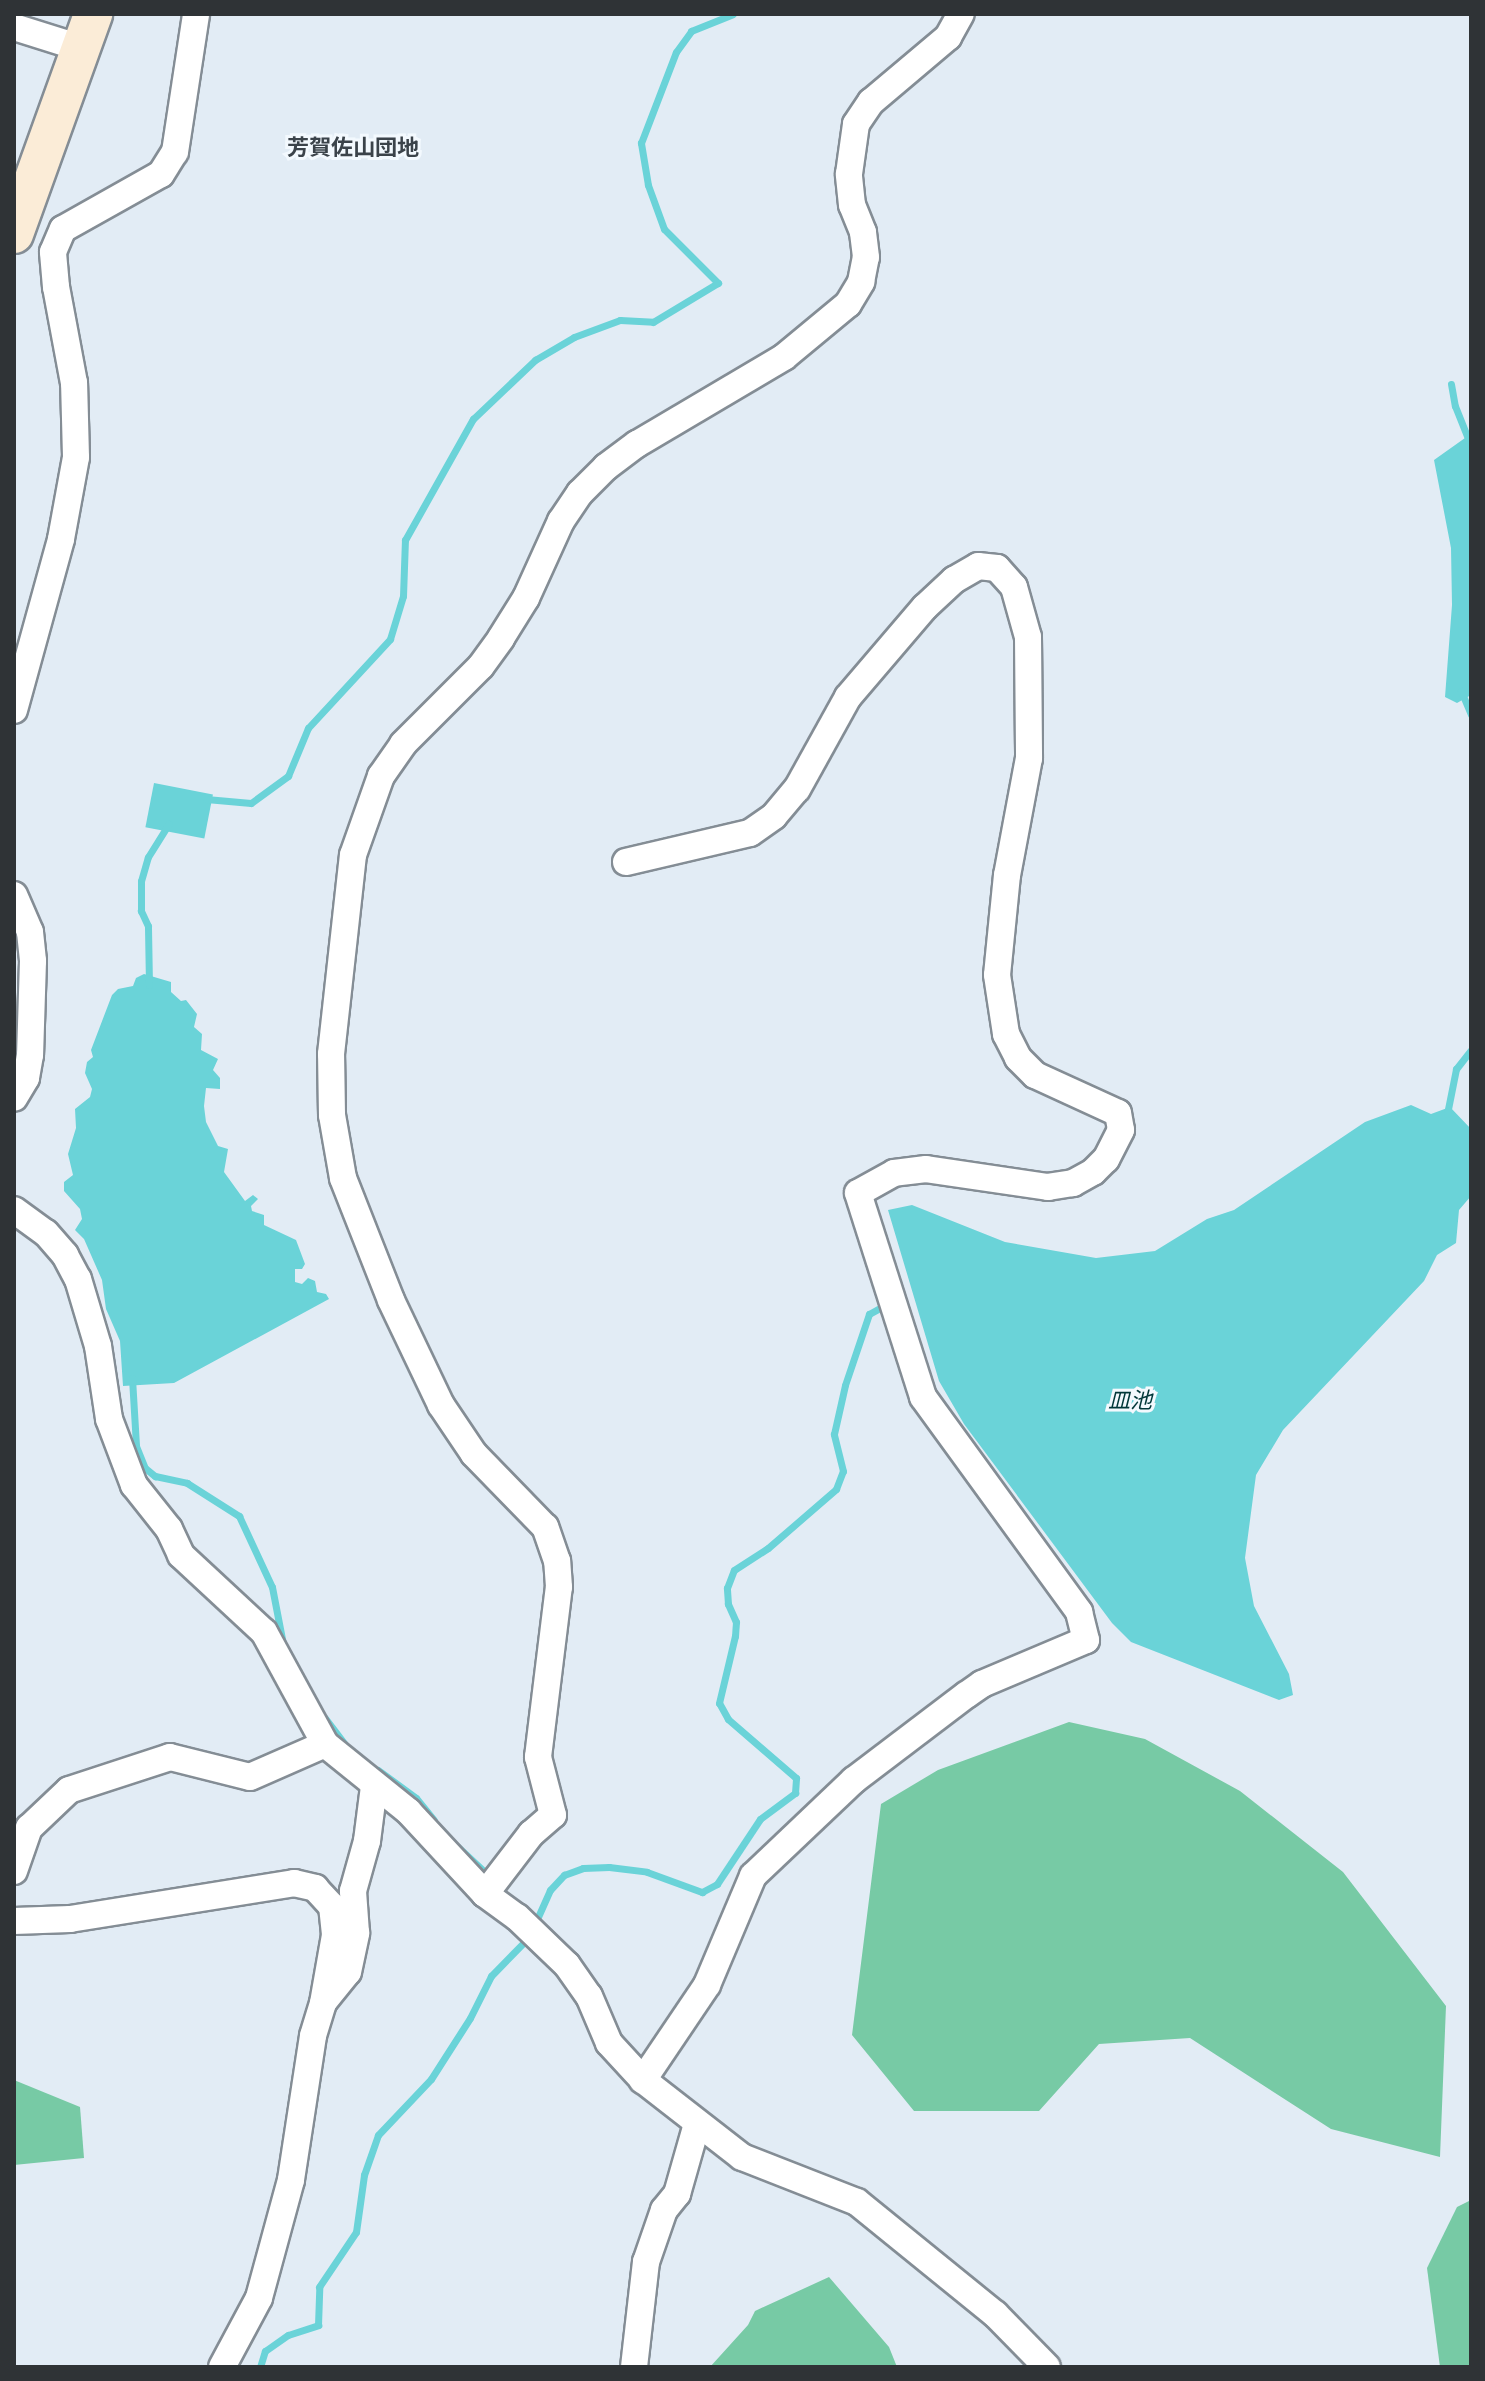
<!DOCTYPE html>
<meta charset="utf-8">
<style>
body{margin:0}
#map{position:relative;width:1485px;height:2381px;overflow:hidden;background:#e2ecf5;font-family:Mulish,"Noto Sans JP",sans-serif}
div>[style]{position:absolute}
.forest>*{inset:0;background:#77caa5}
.water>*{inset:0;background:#6ad3d8;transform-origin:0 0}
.stream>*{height:7px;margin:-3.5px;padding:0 3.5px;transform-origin:3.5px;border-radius:3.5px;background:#6ad3d8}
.roads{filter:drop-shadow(2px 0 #848d95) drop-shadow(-2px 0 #848d95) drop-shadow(0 2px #848d95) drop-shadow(0 -2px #848d95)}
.street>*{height:26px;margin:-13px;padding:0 13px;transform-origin:13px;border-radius:13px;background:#fff}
.secondary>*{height:38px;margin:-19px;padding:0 19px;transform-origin:19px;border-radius:19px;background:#fbecd7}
span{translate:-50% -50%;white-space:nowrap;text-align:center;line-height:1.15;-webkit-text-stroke:6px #f3f9fe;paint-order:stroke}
.neighbourhood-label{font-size:22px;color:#3b434a;font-weight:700}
.water-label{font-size:22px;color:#02383a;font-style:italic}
.frame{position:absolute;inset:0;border:16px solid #2f3336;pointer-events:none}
</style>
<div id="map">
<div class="forest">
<i style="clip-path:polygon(1069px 1722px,1145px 1739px,1240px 1791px,1343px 1872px,1446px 2006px,1440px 2157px,1331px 2129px,1190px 2038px,1099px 2044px,1039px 2111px,914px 2111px,852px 2035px,881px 1804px,938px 1770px)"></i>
<i style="clip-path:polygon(14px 2080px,80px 2107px,84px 2158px,14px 2165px)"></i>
<i style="clip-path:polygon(1471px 2200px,1471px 2367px,1440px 2367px,1427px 2268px,1457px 2207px)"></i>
<i style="clip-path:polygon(829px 2277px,889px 2347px,897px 2367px,710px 2367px,748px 2325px,755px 2311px)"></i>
</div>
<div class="water">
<i style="clip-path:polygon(1465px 438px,1471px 438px,1471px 695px,1457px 703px,1445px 697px,1452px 605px,1451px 548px,1434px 460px)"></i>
<i style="left:154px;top:783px;width:60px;height:45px;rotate:11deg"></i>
<i style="clip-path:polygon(144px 974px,171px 982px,171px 992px,181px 1001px,186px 1000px,197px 1014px,194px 1027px,202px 1034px,201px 1050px,218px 1059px,213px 1070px,220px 1078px,220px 1089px,206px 1088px,204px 1106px,206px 1122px,218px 1146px,228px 1149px,224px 1172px,245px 1201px,253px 1195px,258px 1199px,251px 1206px,252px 1211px,264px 1215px,264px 1225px,296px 1240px,305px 1264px,302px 1269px,295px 1269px,295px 1282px,302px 1284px,308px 1278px,315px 1281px,317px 1292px,326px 1294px,329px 1299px,174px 1383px,123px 1386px,120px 1341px,106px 1309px,102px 1280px,84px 1239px,75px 1230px,82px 1219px,80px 1209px,64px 1191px,64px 1182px,73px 1175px,68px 1154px,76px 1128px,75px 1109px,90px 1097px,92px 1089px,85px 1073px,87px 1062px,93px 1057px,91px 1050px,112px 995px,118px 989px,133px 986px,136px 978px)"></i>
<i style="clip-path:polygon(1411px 1105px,1431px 1114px,1450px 1107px,1471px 1129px,1471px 1196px,1459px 1210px,1456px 1243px,1437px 1255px,1424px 1281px,1283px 1430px,1256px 1475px,1245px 1558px,1254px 1606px,1289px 1674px,1293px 1695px,1279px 1700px,1131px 1642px,1112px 1623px,964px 1424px,939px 1381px,888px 1210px,912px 1205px,1005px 1242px,1096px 1258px,1155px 1251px,1207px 1219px,1234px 1210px,1365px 1122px)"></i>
</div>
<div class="stream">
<i style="left:1451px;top:384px;width:22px;rotate:80deg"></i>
<i style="left:1455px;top:406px;width:43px;rotate:68.2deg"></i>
<i style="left:1461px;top:691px;width:26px;rotate:67deg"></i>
<i style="left:206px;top:799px;width:45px;rotate:5.1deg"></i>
<i style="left:251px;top:803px;width:46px;rotate:-36.1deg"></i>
<i style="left:288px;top:776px;width:52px;rotate:-67.4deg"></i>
<i style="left:308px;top:728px;width:121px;rotate:-47.3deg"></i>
<i style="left:390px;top:639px;width:45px;rotate:-73.2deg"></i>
<i style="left:403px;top:596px;width:56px;rotate:-88deg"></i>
<i style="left:405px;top:540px;width:139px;rotate:-60.7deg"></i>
<i style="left:473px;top:419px;width:86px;rotate:-43.6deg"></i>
<i style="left:535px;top:360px;width:45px;rotate:-30.5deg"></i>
<i style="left:574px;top:337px;width:49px;rotate:-20.3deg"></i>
<i style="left:620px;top:320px;width:33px;rotate:3deg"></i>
<i style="left:653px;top:322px;width:76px;rotate:-31deg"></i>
<i style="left:718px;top:283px;width:76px;rotate:-135deg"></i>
<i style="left:664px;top:229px;width:47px;rotate:-110deg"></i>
<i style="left:648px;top:185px;width:43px;rotate:-99.5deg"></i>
<i style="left:641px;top:143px;width:97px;rotate:-69deg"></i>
<i style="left:676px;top:52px;width:26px;rotate:-54deg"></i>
<i style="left:691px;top:31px;width:45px;rotate:-22deg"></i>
<i style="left:149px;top:985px;width:59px;rotate:-91deg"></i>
<i style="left:148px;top:926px;width:17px;rotate:-115deg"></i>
<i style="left:141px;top:911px;width:30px;rotate:-90deg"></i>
<i style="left:141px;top:881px;width:25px;rotate:-74deg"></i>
<i style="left:148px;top:857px;width:39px;rotate:-58deg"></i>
<i style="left:1447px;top:1114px;width:46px;rotate:-78.7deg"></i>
<i style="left:1456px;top:1069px;width:24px;rotate:-52deg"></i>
<i style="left:132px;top:1378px;width:68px;rotate:86.6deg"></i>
<i style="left:136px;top:1446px;width:24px;rotate:68deg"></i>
<i style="left:145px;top:1468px;width:13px;rotate:39deg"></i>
<i style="left:155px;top:1476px;width:33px;rotate:12deg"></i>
<i style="left:187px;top:1483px;width:62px;rotate:32.4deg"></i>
<i style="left:239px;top:1516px;width:78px;rotate:65.1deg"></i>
<i style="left:272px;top:1587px;width:58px;rotate:79.1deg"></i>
<i style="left:325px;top:1718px;width:35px;rotate:53deg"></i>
<i style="left:378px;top:1770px;width:47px;rotate:36.4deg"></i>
<i style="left:416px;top:1798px;width:28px;rotate:51deg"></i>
<i style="left:458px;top:1847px;width:44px;rotate:43.2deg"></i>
<i style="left:260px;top:2367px;width:17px;rotate:-73deg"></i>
<i style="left:265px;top:2351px;width:28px;rotate:-35deg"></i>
<i style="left:288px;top:2335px;width:32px;rotate:-18deg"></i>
<i style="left:318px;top:2325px;width:38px;rotate:-88deg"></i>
<i style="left:319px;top:2287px;width:66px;rotate:-56.1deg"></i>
<i style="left:356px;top:2232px;width:58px;rotate:-82deg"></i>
<i style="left:364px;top:2175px;width:42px;rotate:-70.7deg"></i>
<i style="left:378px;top:2135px;width:77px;rotate:-46.6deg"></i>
<i style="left:431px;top:2079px;width:72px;rotate:-57.4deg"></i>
<i style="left:470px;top:2018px;width:47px;rotate:-63.4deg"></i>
<i style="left:491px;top:1976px;width:54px;rotate:-45.7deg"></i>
<i style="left:529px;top:1937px;width:51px;rotate:-65.9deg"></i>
<i style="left:550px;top:1890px;width:21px;rotate:-47deg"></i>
<i style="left:564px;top:1875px;width:20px;rotate:-20deg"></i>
<i style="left:583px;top:1868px;width:26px;rotate:-2deg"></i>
<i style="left:609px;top:1867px;width:38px;rotate:7deg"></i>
<i style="left:647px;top:1872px;width:59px;rotate:20deg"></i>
<i style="left:702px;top:1892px;width:17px;rotate:-28deg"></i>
<i style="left:717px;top:1884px;width:78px;rotate:-56.5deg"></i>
<i style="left:760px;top:1819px;width:44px;rotate:-36.6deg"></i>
<i style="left:795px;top:1793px;width:15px;rotate:-86deg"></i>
<i style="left:796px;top:1778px;width:90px;rotate:-139.1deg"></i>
<i style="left:728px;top:1719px;width:18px;rotate:-119deg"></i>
<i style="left:719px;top:1703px;width:69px;rotate:-76.6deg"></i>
<i style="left:735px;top:1636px;width:14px;rotate:-86deg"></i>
<i style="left:736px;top:1622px;width:20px;rotate:-114deg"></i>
<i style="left:728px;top:1604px;width:16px;rotate:-94deg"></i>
<i style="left:727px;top:1588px;width:19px;rotate:-69deg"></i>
<i style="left:734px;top:1570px;width:40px;rotate:-32.9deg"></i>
<i style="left:768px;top:1548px;width:90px;rotate:-40.9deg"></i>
<i style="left:836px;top:1489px;width:19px;rotate:-69deg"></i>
<i style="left:843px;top:1471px;width:38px;rotate:-104deg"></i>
<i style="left:834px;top:1434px;width:50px;rotate:-77.3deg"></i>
<i style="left:845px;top:1385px;width:75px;rotate:-71.3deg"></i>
<i style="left:869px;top:1314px;width:21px;rotate:-29deg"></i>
</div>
<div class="roads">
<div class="street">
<i style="left:14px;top:27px;width:70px;rotate:17.4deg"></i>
<i style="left:14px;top:710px;width:177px;rotate:-74.6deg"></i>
<i style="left:61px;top:539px;width:83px;rotate:-79.6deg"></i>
<i style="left:76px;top:457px;width:74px;rotate:-91.5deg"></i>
<i style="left:74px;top:383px;width:98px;rotate:-100.6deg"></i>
<i style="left:56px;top:287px;width:35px;rotate:-95deg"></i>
<i style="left:53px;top:252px;width:25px;rotate:-67deg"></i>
<i style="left:63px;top:229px;width:112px;rotate:-29.3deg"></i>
<i style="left:161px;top:174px;width:26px;rotate:-58deg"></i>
<i style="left:175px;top:152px;width:140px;rotate:-81.3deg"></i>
<i style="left:626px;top:862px;width:127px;rotate:-13.2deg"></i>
<i style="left:750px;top:833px;width:29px;rotate:-35deg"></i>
<i style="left:774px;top:816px;width:35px;rotate:-50deg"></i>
<i style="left:797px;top:789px;width:105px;rotate:-61deg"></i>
<i style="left:848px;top:697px;width:118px;rotate:-49.5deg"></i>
<i style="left:925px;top:607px;width:40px;rotate:-43deg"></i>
<i style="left:954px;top:580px;width:28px;rotate:-30deg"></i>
<i style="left:978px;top:566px;width:19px;rotate:6deg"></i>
<i style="left:997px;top:568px;width:25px;rotate:48deg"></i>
<i style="left:1014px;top:587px;width:52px;rotate:74.4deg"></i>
<i style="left:1028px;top:637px;width:121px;rotate:89.5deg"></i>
<i style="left:1029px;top:758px;width:119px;rotate:100.6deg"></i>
<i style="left:1007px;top:875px;width:100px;rotate:95.7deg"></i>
<i style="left:997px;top:975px;width:60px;rotate:81.3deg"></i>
<i style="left:1006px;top:1034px;width:27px;rotate:63deg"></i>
<i style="left:1018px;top:1058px;width:24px;rotate:45deg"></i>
<i style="left:1035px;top:1075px;width:91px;rotate:24.6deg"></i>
<i style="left:1118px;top:1113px;width:17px;rotate:80deg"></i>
<i style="left:1121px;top:1130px;width:33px;rotate:117deg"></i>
<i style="left:1106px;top:1159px;width:18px;rotate:135deg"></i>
<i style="left:1093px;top:1172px;width:23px;rotate:151deg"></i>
<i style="left:1073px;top:1183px;width:25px;rotate:171deg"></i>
<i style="left:1048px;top:1187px;width:123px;rotate:-171.6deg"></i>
<i style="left:926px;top:1169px;width:32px;rotate:173deg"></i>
<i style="left:894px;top:1173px;width:41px;rotate:150.9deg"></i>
<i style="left:858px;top:1193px;width:214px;rotate:72.3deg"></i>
<i style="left:923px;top:1397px;width:266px;rotate:54deg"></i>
<i style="left:1079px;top:1612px;width:29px;rotate:76deg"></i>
<i style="left:1086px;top:1640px;width:113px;rotate:157.1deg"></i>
<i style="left:982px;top:1684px;width:19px;rotate:145deg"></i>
<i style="left:966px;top:1695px;width:141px;rotate:142.8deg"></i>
<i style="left:854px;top:1780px;width:139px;rotate:136.5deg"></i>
<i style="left:753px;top:1876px;width:118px;rotate:112.9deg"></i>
<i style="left:707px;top:1985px;width:115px;rotate:124deg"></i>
<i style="left:14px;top:895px;width:40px;rotate:66.6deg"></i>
<i style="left:30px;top:932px;width:29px;rotate:84deg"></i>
<i style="left:33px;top:961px;width:94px;rotate:91.8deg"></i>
<i style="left:30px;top:1055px;width:23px;rotate:100deg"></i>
<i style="left:26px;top:1078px;width:23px;rotate:121deg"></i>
<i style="left:14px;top:1210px;width:39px;rotate:36deg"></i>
<i style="left:46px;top:1233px;width:29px;rotate:49deg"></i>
<i style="left:65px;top:1255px;width:27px;rotate:62deg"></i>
<i style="left:78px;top:1279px;width:70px;rotate:73.4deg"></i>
<i style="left:98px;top:1346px;width:74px;rotate:81.4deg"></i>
<i style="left:109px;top:1419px;width:71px;rotate:69.3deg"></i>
<i style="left:134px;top:1485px;width:56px;rotate:51.5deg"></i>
<i style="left:169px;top:1529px;width:29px;rotate:65deg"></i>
<i style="left:181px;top:1555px;width:113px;rotate:42.9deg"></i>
<i style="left:264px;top:1632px;width:128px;rotate:61.4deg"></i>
<i style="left:325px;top:1744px;width:107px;rotate:38.9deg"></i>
<i style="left:408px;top:1811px;width:113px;rotate:47.1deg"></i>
<i style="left:485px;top:1894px;width:39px;rotate:36deg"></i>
<i style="left:517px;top:1917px;width:69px;rotate:43.8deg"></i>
<i style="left:567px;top:1965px;width:38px;rotate:55deg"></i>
<i style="left:589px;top:1996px;width:51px;rotate:66.9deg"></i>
<i style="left:609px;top:2043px;width:50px;rotate:47.4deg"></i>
<i style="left:643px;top:2080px;width:125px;rotate:37.9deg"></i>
<i style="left:742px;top:2157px;width:123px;rotate:21.4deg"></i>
<i style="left:857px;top:2202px;width:178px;rotate:39.1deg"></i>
<i style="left:995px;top:2314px;width:74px;rotate:45.5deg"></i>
<i style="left:14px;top:1871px;width:46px;rotate:-70.8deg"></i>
<i style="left:29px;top:1828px;width:55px;rotate:-43.5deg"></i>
<i style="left:69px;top:1790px;width:106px;rotate:-18.1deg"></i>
<i style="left:170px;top:1757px;width:82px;rotate:14deg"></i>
<i style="left:250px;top:1777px;width:82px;rotate:-23.7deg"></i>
<i style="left:485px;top:1894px;width:76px;rotate:-52.5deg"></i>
<i style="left:531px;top:1834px;width:29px;rotate:-41deg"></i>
<i style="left:553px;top:1815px;width:60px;rotate:-104.5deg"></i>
<i style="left:538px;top:1757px;width:171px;rotate:-83deg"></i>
<i style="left:559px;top:1587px;width:26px;rotate:-94deg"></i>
<i style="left:557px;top:1561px;width:36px;rotate:-109deg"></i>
<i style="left:545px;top:1527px;width:102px;rotate:-134.2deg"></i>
<i style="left:474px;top:1454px;width:59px;rotate:-124deg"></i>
<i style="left:441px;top:1405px;width:116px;rotate:-115.5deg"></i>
<i style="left:391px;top:1300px;width:131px;rotate:-111.5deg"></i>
<i style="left:343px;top:1178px;width:64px;rotate:-99.9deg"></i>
<i style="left:332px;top:1115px;width:61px;rotate:-90.9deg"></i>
<i style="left:331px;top:1054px;width:200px;rotate:-83.7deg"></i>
<i style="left:353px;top:855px;width:84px;rotate:-70.5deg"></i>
<i style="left:381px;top:776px;width:39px;rotate:-55deg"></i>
<i style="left:403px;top:744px;width:110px;rotate:-45deg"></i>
<i style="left:481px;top:666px;width:34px;rotate:-54deg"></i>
<i style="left:501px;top:638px;width:47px;rotate:-58deg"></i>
<i style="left:526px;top:598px;width:85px;rotate:-65.6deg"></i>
<i style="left:561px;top:521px;width:34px;rotate:-56deg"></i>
<i style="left:580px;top:493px;width:37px;rotate:-45deg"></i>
<i style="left:606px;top:467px;width:39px;rotate:-37deg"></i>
<i style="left:637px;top:444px;width:171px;rotate:-30.6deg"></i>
<i style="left:784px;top:357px;width:83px;rotate:-39.6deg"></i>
<i style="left:848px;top:304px;width:26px;rotate:-59deg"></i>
<i style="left:861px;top:282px;width:25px;rotate:-79deg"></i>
<i style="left:866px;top:257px;width:25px;rotate:-97deg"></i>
<i style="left:863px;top:232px;width:29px;rotate:-112deg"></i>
<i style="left:852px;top:205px;width:31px;rotate:-96deg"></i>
<i style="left:849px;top:174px;width:50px;rotate:-82deg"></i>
<i style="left:856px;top:124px;width:27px;rotate:-56deg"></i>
<i style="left:871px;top:102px;width:101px;rotate:-40.2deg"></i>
<i style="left:948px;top:37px;width:26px;rotate:-61deg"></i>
<i style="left:14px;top:1921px;width:56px;rotate:-2deg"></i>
<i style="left:70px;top:1919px;width:227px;rotate:-9.1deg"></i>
<i style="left:294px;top:1883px;width:22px;rotate:13deg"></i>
<i style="left:315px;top:1888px;width:25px;rotate:47deg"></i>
<i style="left:332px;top:1906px;width:29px;rotate:84deg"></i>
<i style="left:335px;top:1935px;width:69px;rotate:100deg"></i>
<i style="left:323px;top:2003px;width:34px;rotate:107deg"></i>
<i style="left:313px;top:2036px;width:146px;rotate:98.7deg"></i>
<i style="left:291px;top:2180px;width:122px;rotate:105.2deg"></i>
<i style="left:259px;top:2298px;width:78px;rotate:118.2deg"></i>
<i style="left:325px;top:2000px;width:36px;rotate:-51deg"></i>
<i style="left:348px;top:1972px;width:40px;rotate:-78deg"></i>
<i style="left:356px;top:1933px;width:42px;rotate:-94.1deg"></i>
<i style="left:353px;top:1891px;width:52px;rotate:-74.4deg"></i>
<i style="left:367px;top:1841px;width:55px;rotate:-82.7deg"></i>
<i style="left:634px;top:2367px;width:106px;rotate:-83.5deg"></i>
<i style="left:646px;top:2262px;width:55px;rotate:-70.9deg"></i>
<i style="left:664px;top:2210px;width:21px;rotate:-51deg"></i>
<i style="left:677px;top:2194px;width:73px;rotate:-74.1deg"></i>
</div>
<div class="secondary">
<i style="left:14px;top:234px;width:234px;rotate:-70.2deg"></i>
</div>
</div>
<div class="neighbourhood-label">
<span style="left:353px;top:148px">芳賀佐山団地</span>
</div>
<div class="water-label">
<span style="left:1130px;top:1401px">皿池</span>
</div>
<div class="frame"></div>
</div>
